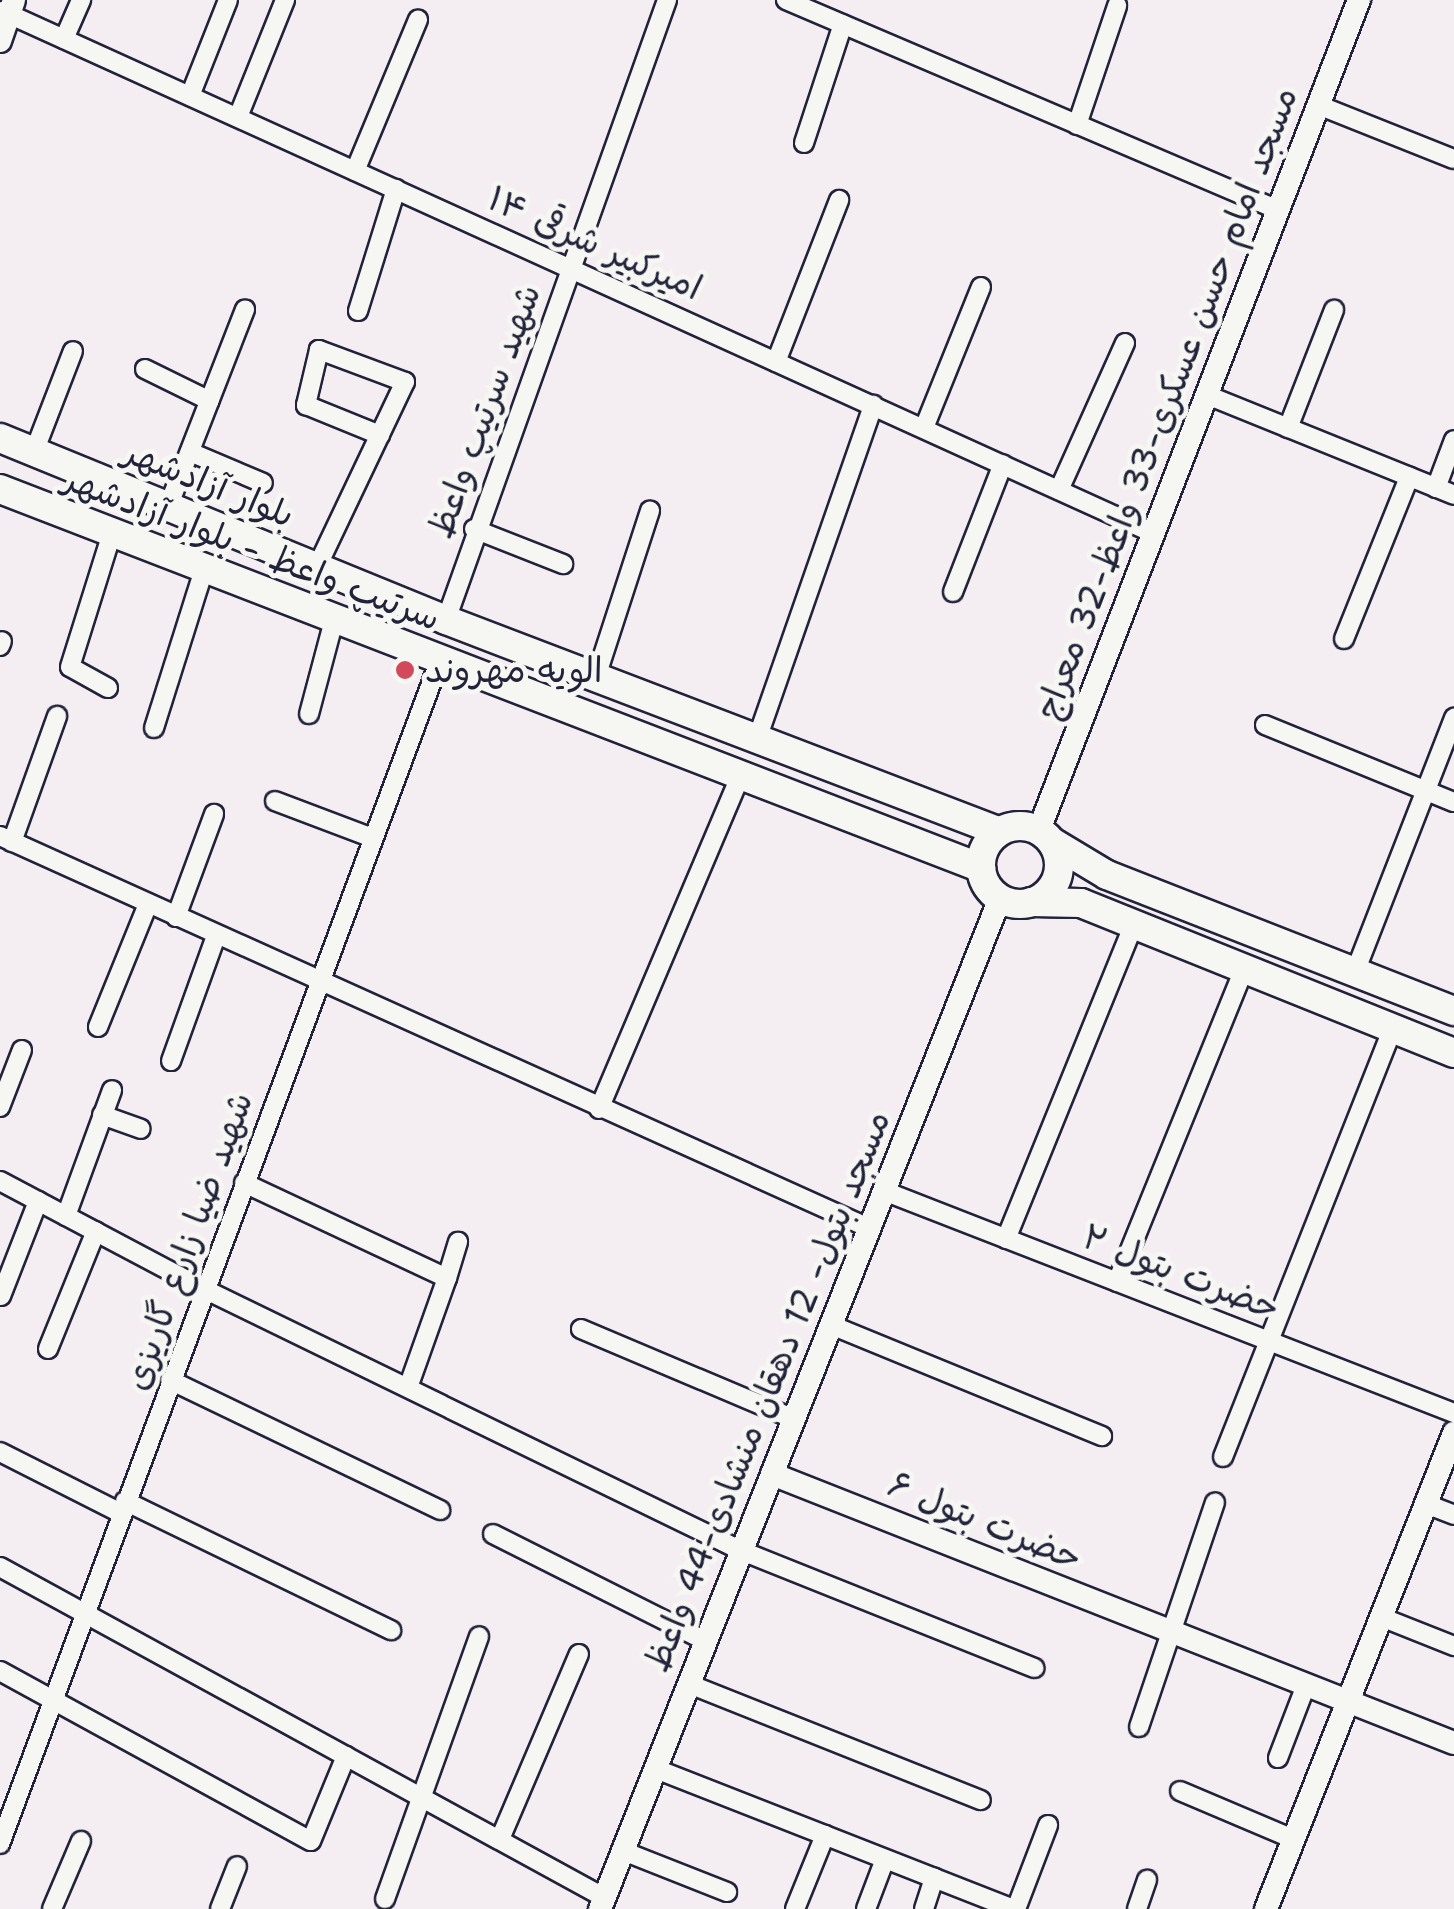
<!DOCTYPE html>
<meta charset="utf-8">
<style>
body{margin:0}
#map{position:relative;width:1454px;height:1909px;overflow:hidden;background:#f4edf2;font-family:"Shantell Sans","Playpen Sans Arabic",sans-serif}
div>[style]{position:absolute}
.roads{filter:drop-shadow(2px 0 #22223b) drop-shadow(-2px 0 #22223b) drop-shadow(0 2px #22223b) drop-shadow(0 -2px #22223b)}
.minor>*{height:18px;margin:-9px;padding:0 9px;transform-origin:9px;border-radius:9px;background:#f6f6f2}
.tertiary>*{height:22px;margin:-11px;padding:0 11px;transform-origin:11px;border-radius:11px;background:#f6f6f2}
.secondary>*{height:28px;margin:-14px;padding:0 14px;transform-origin:14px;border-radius:14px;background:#f6f6f2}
.secondary>.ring{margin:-14px;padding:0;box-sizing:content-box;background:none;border:28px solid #f6f6f2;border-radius:50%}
.dots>*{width:28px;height:28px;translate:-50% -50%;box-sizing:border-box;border:5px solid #f6f6f2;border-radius:50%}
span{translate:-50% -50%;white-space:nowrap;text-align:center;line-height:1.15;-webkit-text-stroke:10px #f6f6f2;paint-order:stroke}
.street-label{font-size:35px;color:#22223b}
.poi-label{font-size:35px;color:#22223b}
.left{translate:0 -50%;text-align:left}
</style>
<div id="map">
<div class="roads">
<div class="minor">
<i style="left:786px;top:0;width:535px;rotate:23.11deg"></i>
<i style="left:2px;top:11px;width:1264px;rotate:24.4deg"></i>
<i style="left:64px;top:39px;width:43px;rotate:-66.4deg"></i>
<i style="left:190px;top:96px;width:103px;rotate:-68.4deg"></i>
<i style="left:1318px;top:105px;width:146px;rotate:21.7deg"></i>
<i style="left:238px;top:117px;width:126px;rotate:-68.1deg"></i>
<i style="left:1077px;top:125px;width:126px;rotate:-71.4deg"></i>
<i style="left:804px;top:143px;width:125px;rotate:-71.9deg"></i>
<i style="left:355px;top:171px;width:164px;rotate:-67.4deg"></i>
<i style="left:358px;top:311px;width:128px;rotate:-72.7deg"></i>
<i style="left:776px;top:362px;width:174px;rotate:-68.7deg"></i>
<i style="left:145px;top:369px;width:72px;rotate:26.2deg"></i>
<i style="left:1207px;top:395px;width:266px;rotate:22deg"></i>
<i style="left:924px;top:428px;width:152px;rotate:-68deg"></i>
<i style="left:1288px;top:428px;width:127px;rotate:-68.7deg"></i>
<i style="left:34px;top:452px;width:108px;rotate:-68.9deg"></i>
<i style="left:190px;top:452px;width:79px;rotate:23deg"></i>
<i style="left:1436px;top:488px;width:51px;rotate:-69.4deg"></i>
<i style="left:1059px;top:490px;width:161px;rotate:-65.8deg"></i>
<i style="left:168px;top:507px;width:212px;rotate:-68.7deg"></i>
<i style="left:474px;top:529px;width:96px;rotate:21.5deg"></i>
<i style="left:317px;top:567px;width:205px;rotate:-64.6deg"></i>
<i style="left:405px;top:382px;width:92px;rotate:-159.6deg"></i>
<i style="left:319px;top:350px;width:57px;rotate:103.3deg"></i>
<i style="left:306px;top:405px;width:80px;rotate:22.1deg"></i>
<i style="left:953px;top:592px;width:137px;rotate:-68.7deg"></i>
<i style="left:446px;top:620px;width:658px;rotate:-70.38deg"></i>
<i style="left:1344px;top:639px;width:175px;rotate:-68.1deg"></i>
<i style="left:0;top:646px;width:5px;rotate:-68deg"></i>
<i style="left:596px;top:677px;width:175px;rotate:-72deg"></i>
<i style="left:108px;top:688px;width:43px;rotate:-151.1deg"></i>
<i style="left:70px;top:667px;width:140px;rotate:-72.6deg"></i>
<i style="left:309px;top:714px;width:97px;rotate:-75.1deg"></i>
<i style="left:1265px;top:725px;width:204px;rotate:22.2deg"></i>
<i style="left:154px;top:728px;width:167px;rotate:-72.5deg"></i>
<i style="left:757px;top:739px;width:354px;rotate:-70.8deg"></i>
<i style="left:275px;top:801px;width:105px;rotate:20.7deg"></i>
<i style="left:0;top:836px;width:953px;rotate:24.28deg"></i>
<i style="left:12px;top:842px;width:134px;rotate:-70.3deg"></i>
<i style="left:176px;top:917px;width:110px;rotate:-69.7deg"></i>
<i style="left:1355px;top:972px;width:273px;rotate:-68.7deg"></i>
<i style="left:98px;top:1027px;width:133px;rotate:-67.9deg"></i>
<i style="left:171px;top:1061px;width:133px;rotate:-70.2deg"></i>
<i style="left:0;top:1107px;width:61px;rotate:-68.9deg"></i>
<i style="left:599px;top:1109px;width:363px;rotate:-67deg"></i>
<i style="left:102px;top:1115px;width:41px;rotate:19.7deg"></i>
<i style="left:0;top:1181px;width:231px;rotate:27.9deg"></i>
<i style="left:204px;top:1289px;width:598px;rotate:25.97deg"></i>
<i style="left:742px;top:1551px;width:315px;rotate:21.8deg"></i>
<i style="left:244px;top:1183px;width:224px;rotate:25.1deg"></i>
<i style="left:447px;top:1278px;width:114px;rotate:109.6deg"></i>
<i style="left:884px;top:1191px;width:612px;rotate:21.28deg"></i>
<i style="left:66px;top:1216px;width:134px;rotate:-69.9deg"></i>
<i style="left:1006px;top:1239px;width:338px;rotate:-67.9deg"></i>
<i style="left:447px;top:1278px;width:38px;rotate:-73deg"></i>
<i style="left:1117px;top:1282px;width:337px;rotate:-67.9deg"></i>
<i style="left:1px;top:1296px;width:102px;rotate:-68.7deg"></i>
<i style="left:831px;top:1325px;width:293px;rotate:22.3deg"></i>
<i style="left:581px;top:1329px;width:231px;rotate:22.9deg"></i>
<i style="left:48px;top:1349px;width:127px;rotate:-67.9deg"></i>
<i style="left:170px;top:1380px;width:300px;rotate:25.7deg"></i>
<i style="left:0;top:1452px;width:136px;rotate:26.8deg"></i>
<i style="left:1223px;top:1457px;width:462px;rotate:-68.4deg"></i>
<i style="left:125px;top:1501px;width:296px;rotate:25.9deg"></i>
<i style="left:1426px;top:1504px;width:30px;rotate:21deg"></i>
<i style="left:493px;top:1534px;width:238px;rotate:26.7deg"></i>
<i style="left:0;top:1567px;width:690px;rotate:28.68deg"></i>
<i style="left:1381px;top:1617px;width:79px;rotate:21.7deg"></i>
<i style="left:0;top:1671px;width:354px;rotate:28.7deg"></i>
<i style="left:311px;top:1841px;width:92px;rotate:-67.6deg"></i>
<i style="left:689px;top:1684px;width:314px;rotate:21.7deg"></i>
<i style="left:1139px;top:1727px;width:237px;rotate:-71.3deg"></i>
<i style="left:1278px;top:1758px;width:78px;rotate:-69deg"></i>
<i style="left:656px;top:1769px;width:383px;rotate:21.4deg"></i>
<i style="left:1180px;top:1791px;width:123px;rotate:23deg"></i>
<i style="left:500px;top:1839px;width:201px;rotate:-66.9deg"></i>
<i style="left:0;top:1844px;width:1261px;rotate:-69.62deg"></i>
<i style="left:623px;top:1851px;width:112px;rotate:21.5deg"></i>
<i style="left:385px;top:1899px;width:279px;rotate:-70.3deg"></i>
<i style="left:52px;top:1909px;width:74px;rotate:-66.9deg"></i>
<i style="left:220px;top:1909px;width:46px;rotate:-68.4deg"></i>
<i style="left:795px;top:1909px;width:80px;rotate:-67.9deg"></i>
<i style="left:866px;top:1909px;width:53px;rotate:-69.2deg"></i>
<i style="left:924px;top:1909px;width:33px;rotate:-72deg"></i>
<i style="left:1016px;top:1909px;width:90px;rotate:-69.1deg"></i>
<i style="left:1137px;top:1909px;width:31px;rotate:-71deg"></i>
</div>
<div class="tertiary">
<i style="left:0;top:41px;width:43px;rotate:-71.1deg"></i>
<i style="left:1039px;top:830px;width:890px;rotate:-68.92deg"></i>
<i style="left:772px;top:1474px;width:733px;rotate:21.53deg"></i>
<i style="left:600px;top:1909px;width:1087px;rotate:-68.41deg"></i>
<i style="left:1266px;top:1909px;width:512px;rotate:-68.45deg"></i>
</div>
<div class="secondary">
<i style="left:0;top:438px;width:482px;rotate:22.2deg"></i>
<i style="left:446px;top:620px;width:591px;rotate:20.92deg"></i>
<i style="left:0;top:489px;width:1052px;rotate:21.12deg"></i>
<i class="ring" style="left:981px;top:826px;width:50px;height:50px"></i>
<i style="left:1052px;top:842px;width:64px;rotate:31deg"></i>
<i style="left:1107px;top:875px;width:373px;rotate:21.4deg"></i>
<i style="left:1031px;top:902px;width:50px;rotate:1.1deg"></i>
<i style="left:1081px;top:903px;width:402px;rotate:21.9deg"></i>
</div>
</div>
<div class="dots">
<i style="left:405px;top:670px;background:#d1495b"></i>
</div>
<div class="street-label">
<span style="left:595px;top:243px;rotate:24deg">۱۴ امیرکبیر شرقی</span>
<span style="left:1166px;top:403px;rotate:-69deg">مسجد امام حسن عسکری-33 واعظ-32 معراج</span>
<span style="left:484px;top:411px;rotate:-70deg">شهید سرتیپ واعظ</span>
<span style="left:209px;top:483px;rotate:22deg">بلوار آزادشهر</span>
<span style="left:252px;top:548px;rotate:21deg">سرتیپ واعظ - بلوار آزادشهر</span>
<span style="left:188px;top:1241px;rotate:-70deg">شهید ضیا زارع گاریزی</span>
<span style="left:1181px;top:1272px;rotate:21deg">حضرت بتول ۲</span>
<span style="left:767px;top:1391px;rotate:-68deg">مسجد بتول- 12 دهقان منشادی-44 واعظ</span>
<span style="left:985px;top:1521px;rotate:22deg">حضرت بتول ۶</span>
</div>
<div class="poi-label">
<span class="left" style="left:425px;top:670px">الویه مهروند</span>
</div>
</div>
